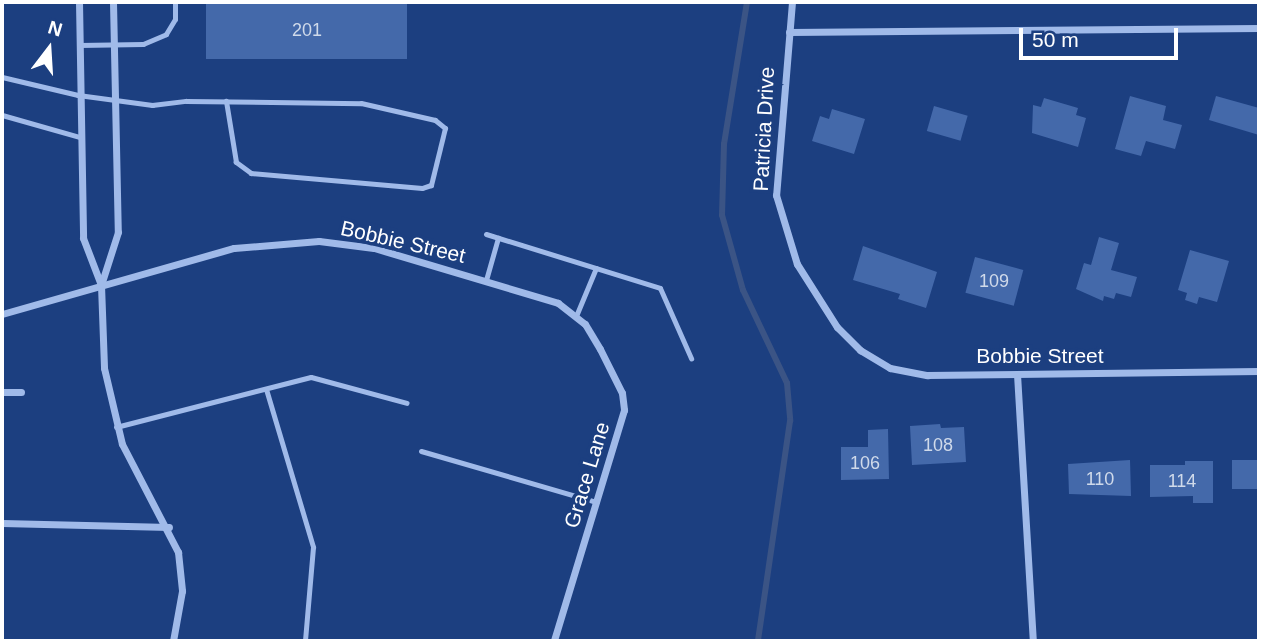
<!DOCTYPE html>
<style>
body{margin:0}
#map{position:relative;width:1261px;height:643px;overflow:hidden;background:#1c3f80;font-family:Arial,sans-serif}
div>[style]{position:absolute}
.stream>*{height:6px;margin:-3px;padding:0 3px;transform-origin:3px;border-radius:3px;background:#3b5485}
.building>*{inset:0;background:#4469aa;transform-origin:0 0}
.lane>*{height:5px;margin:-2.5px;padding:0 2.5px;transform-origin:2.5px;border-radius:2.5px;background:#a0bae9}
.street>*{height:7px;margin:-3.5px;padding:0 3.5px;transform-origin:3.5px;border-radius:3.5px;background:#a0bae9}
span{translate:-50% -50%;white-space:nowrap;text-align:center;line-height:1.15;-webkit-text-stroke:7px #1c3f80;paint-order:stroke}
.number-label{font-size:18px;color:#d0daea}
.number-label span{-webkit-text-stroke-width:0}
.street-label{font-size:21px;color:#fff}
.frame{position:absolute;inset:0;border:4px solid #fff;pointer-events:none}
.north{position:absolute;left:14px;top:14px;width:70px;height:70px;-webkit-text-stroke:5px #1c3f80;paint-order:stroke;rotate:17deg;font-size:19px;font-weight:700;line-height:28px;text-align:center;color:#fff}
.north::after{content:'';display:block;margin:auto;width:24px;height:32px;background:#fff;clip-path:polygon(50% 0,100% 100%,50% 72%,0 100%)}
.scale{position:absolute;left:1019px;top:28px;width:159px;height:32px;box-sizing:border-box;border:4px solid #fff;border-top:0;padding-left:9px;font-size:21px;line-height:24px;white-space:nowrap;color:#fff;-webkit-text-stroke:5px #1c3f80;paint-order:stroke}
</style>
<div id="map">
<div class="stream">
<i style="left:747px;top:2px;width:144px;rotate:99.2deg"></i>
<i style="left:724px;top:144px;width:71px;rotate:91.6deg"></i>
<i style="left:722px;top:215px;width:78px;rotate:74.4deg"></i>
<i style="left:743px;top:290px;width:103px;rotate:64.7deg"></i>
<i style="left:787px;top:383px;width:38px;rotate:85deg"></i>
<i style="left:790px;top:421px;width:222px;rotate:98.3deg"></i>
</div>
<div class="building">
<i style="left:206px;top:2px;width:201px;height:57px"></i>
<i style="clip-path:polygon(1130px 96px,1166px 106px,1163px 120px,1182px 125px,1175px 149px,1146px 141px,1141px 156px,1115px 149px)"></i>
<i style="clip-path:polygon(1216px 96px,1259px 108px,1259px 135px,1209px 120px)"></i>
<i style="clip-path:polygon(1044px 98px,1078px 108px,1076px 115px,1086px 118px,1078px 147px,1032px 133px,1033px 105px,1041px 107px)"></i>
<i style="left:934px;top:106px;width:35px;height:26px;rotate:16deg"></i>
<i style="clip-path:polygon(832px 109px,865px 119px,854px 154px,812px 141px,820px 116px,829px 119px)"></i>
<i style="clip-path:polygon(1099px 237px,1119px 243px,1111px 270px,1137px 277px,1131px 297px,1116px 293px,1114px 299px,1104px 296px,1103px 301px,1076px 289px,1084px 263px,1091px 265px)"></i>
<i style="clip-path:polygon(863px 246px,937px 272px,926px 308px,898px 299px,900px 294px,853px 280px)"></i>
<i style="clip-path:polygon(1190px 250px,1229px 261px,1217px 302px,1199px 297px,1197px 304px,1185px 300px,1187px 293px,1178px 290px)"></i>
<i style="left:975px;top:257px;width:50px;height:37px;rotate:15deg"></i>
<i style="clip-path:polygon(940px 424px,941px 428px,964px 427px,966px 462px,912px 465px,910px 426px)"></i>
<i style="clip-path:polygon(888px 429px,889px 479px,841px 480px,841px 447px,868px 447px,868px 430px)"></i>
<i style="clip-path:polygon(1130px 460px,1131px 496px,1069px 494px,1068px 464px)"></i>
<i style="left:1259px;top:460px;width:29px;height:27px;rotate:90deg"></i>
<i style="clip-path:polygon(1185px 461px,1213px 461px,1213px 503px,1193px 503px,1193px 496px,1150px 497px,1150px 465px,1185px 465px)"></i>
</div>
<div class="lane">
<i style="left:79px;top:45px;width:64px;rotate:-0.9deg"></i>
<i style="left:143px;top:44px;width:25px;rotate:-23deg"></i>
<i style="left:166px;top:34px;width:17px;rotate:-59deg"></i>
<i style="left:175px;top:19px;width:17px;rotate:-90deg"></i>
<i style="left:2px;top:77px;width:78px;rotate:13.3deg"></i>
<i style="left:78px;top:95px;width:75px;rotate:7.7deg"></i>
<i style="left:152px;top:105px;width:34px;rotate:-7deg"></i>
<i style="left:186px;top:101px;width:175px;rotate:0.7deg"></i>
<i style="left:361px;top:103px;width:76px;rotate:12.9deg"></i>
<i style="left:435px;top:120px;width:13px;rotate:39deg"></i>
<i style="left:445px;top:128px;width:59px;rotate:103.8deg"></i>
<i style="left:431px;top:185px;width:9px;rotate:162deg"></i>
<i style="left:422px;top:188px;width:172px;rotate:-175deg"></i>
<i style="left:251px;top:173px;width:19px;rotate:-144deg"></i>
<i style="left:236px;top:162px;width:62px;rotate:-99.3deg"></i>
<i style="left:2px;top:115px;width:81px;rotate:15.8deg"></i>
<i style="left:486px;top:234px;width:182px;rotate:17.2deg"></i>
<i style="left:660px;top:288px;width:77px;rotate:66.1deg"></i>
<i style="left:486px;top:280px;width:44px;rotate:-74.1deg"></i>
<i style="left:576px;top:316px;width:52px;rotate:-67.4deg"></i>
<i style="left:266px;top:389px;width:165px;rotate:73.4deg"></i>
<i style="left:313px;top:547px;width:94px;rotate:94.9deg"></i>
<i style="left:116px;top:427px;width:201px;rotate:-14.4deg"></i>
<i style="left:311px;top:377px;width:99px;rotate:15.2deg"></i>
<i style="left:421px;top:451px;width:183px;rotate:16.2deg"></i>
</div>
<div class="street">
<i style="left:79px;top:2px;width:236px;rotate:89deg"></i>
<i style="left:83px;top:238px;width:50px;rotate:69deg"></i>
<i style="left:113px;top:2px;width:230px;rotate:88.8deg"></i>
<i style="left:118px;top:232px;width:56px;rotate:107.8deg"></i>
<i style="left:101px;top:285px;width:83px;rotate:87.9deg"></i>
<i style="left:104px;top:368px;width:78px;rotate:76.7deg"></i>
<i style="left:122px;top:444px;width:122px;rotate:62.6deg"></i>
<i style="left:178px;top:552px;width:39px;rotate:84deg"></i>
<i style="left:182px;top:591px;width:51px;rotate:100.2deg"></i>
<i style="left:792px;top:2px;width:194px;rotate:94.7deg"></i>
<i style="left:776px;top:195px;width:72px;rotate:73.1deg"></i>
<i style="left:797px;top:264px;width:75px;rotate:57.6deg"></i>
<i style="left:837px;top:327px;width:33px;rotate:45deg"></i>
<i style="left:860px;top:350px;width:35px;rotate:31deg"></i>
<i style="left:890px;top:368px;width:38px;rotate:11deg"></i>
<i style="left:927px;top:375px;width:332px;rotate:-0.7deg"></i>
<i style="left:789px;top:32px;width:470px;rotate:-0.5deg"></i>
<i style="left:2px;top:314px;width:241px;rotate:-15.9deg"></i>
<i style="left:234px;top:248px;width:85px;rotate:-4.7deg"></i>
<i style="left:319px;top:241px;width:55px;rotate:7.3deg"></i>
<i style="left:374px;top:248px;width:192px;rotate:16.6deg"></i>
<i style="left:558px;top:303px;width:34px;rotate:38deg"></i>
<i style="left:585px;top:324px;width:29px;rotate:59deg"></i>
<i style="left:600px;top:349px;width:49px;rotate:63.4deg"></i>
<i style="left:622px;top:393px;width:17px;rotate:83deg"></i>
<i style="left:624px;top:410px;width:241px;rotate:106.9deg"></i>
<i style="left:1017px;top:374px;width:267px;rotate:86.6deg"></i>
<i style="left:2px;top:392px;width:19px"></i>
<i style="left:2px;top:523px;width:167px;rotate:1.4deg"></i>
</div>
<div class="number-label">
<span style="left:307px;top:30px">201</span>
<span style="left:994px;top:281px">109</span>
<span style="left:938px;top:445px">108</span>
<span style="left:865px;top:463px">106</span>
<span style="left:1100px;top:479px">110</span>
<span style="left:1182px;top:481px">114</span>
</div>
<div class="street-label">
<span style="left:764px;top:129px;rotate:-87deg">Patricia Drive</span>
<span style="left:403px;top:242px;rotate:13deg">Bobbie Street</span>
<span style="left:1040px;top:356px">Bobbie Street</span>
<span style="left:587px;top:475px;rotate:-73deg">Grace Lane</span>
</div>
<div class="frame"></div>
<div class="north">N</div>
<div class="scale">50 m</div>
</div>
